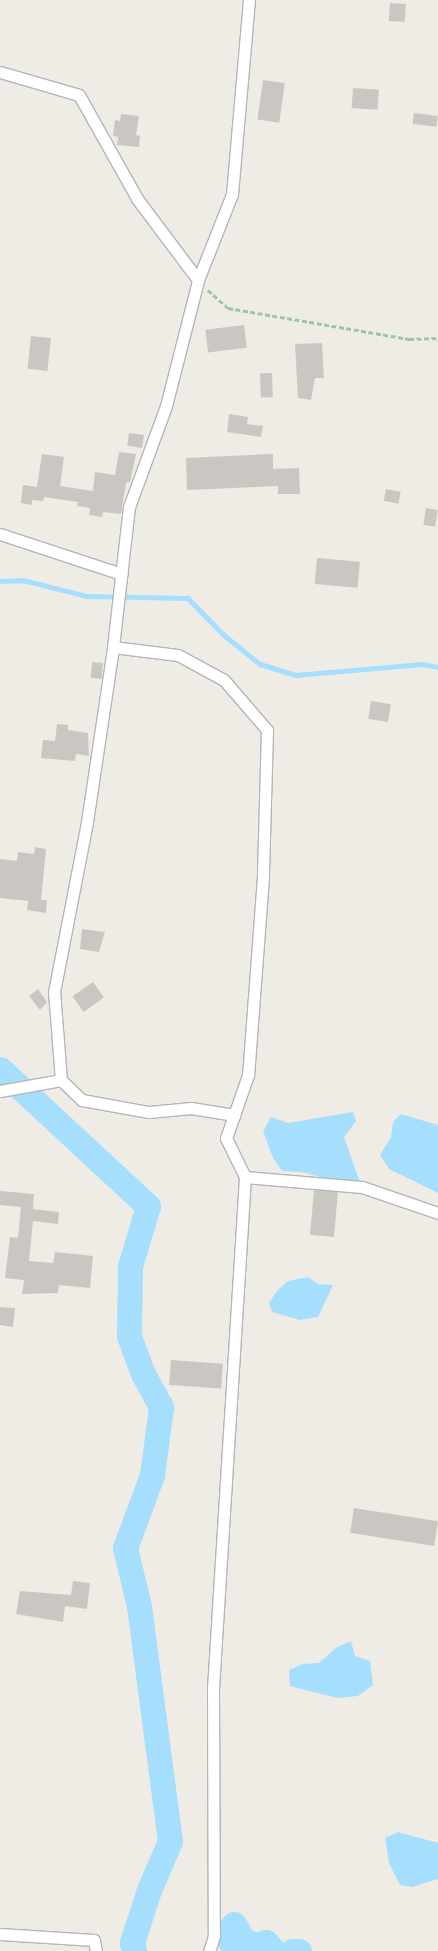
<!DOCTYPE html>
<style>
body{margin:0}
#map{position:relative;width:438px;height:1951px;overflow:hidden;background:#efece5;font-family:"Public Sans",sans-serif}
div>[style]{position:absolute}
.water>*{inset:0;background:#a6defe}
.stream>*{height:4.5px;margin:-2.25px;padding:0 2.25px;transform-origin:2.25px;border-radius:2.25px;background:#a6defe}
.river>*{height:25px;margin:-12.5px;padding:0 12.5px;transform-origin:12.5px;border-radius:12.5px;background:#a6defe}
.building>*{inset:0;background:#cac7c2;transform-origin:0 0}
.path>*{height:2.5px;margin-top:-1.25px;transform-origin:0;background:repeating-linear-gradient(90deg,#9bc7a5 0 5px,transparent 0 7.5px)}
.roads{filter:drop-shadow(1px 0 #b2b6ba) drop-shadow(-1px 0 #b2b6ba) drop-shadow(0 1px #b2b6ba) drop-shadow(0 -1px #b2b6ba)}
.street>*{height:11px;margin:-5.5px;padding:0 5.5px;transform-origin:5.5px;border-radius:5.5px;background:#fff}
span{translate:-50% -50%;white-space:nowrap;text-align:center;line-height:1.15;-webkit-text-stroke:5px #fff;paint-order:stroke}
</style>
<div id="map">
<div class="water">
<i style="clip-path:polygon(353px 1112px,356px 1121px,344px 1137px,359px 1180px,335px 1181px,302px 1172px,282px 1171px,273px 1158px,263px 1131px,271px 1117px,288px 1123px)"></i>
<i style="clip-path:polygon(401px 1114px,438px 1125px,438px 1193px,389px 1169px,380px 1155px,391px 1137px,393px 1122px)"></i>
<i style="clip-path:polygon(308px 1277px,318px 1284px,333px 1285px,318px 1317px,300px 1320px,272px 1312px,269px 1303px,277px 1291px,288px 1281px)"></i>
<i style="clip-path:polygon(351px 1641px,355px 1656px,370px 1661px,373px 1685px,358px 1696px,337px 1698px,290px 1686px,289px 1670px,302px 1664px,319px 1663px,337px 1647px)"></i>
<i style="clip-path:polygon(398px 1832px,438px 1843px,438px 1879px,412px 1887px,400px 1885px,389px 1863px,385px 1838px)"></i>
</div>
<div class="stream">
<i style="left:0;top:581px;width:23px;rotate:-2deg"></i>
<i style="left:23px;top:580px;width:66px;rotate:14deg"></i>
<i style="left:87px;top:596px;width:101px;rotate:1.1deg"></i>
<i style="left:188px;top:598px;width:52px;rotate:45.8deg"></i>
<i style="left:224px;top:635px;width:46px;rotate:38.9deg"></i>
<i style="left:260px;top:664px;width:38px;rotate:17deg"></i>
<i style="left:296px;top:675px;width:126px;rotate:-5deg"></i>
<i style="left:422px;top:664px;width:16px;rotate:11deg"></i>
</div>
<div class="river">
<i style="left:0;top:1069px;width:202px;rotate:42.8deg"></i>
<i style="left:148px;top:1206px;width:63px;rotate:106.7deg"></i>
<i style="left:130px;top:1266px;width:70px;rotate:90.8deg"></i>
<i style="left:129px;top:1336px;width:40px;rotate:69.8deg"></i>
<i style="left:143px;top:1374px;width:38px;rotate:61deg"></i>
<i style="left:161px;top:1407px;width:69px;rotate:97.5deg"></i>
<i style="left:152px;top:1475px;width:78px;rotate:110.3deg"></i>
<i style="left:125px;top:1548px;width:60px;rotate:76.4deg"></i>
<i style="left:139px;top:1606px;width:237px;rotate:82.5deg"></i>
<i style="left:170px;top:1841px;width:53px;rotate:113.2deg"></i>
<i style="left:149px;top:1890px;width:55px;rotate:108.1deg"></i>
<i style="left:132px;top:1942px;width:9px;rotate:77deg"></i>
<i style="left:238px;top:1951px;width:21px;rotate:-129deg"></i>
<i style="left:225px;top:1935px;width:14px;rotate:-51deg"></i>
<i style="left:234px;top:1924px;width:20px;rotate:60deg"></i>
<i style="left:244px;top:1941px;width:14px;rotate:17deg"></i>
<i style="left:257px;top:1945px;width:9px;rotate:-18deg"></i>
<i style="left:266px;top:1942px;width:12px;rotate:48deg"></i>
<i style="left:292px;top:1951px;width:7px"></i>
</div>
<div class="building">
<i style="left:390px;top:3px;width:16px;height:18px;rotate:4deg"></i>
<i style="left:263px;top:80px;width:22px;height:40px;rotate:8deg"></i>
<i style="left:353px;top:88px;width:26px;height:20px;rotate:4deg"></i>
<i style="left:414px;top:113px;width:24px;height:11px;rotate:7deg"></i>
<i style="clip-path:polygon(121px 114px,139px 116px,136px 135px,140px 136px,139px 147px,117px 145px,118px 137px,113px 136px,115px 120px,120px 121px)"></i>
<i style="left:244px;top:325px;width:23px;height:39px;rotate:83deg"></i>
<i style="left:31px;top:336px;width:20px;height:33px;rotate:6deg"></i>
<i style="clip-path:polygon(322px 343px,324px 378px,315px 378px,311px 400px,298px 398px,295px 344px)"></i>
<i style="left:272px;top:373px;width:24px;height:12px;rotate:88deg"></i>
<i style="clip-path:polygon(229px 414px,248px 417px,247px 424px,263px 426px,261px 437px,227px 432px)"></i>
<i style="left:129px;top:433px;width:15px;height:13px;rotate:8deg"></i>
<i style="clip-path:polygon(119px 452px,136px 454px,130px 482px,126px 483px,121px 514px,103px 512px,102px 517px,89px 515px,90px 508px,77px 506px,78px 502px,44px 497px,43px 501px,32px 500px,32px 505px,21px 503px,23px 485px,37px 487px,42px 454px,64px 457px,60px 486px,93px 491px,95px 472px,115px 475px)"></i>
<i style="clip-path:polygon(273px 454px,273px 469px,299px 468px,300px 494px,278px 494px,278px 486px,187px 490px,186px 458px)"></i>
<i style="left:386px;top:489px;width:15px;height:12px;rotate:11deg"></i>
<i style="left:426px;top:508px;width:12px;height:17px;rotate:9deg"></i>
<i style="left:317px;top:558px;width:43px;height:26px;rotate:5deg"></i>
<i style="left:92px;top:662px;width:11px;height:16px;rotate:5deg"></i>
<i style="left:371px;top:701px;width:20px;height:18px;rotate:9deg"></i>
<i style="clip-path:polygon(57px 724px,68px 725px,68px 730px,88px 733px,89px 756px,76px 754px,75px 761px,41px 758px,43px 740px,55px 741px)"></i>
<i style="clip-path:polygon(35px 847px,46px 849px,41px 900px,47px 900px,46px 913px,27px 910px,28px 901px,0 898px,0 859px,17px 861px,18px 852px,34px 854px)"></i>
<i style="clip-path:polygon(82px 929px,105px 932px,99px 952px,80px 949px)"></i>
<i style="left:93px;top:982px;width:19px;height:25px;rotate:55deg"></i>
<i style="clip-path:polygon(38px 989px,47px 1002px,40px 1010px,29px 996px)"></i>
<i style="left:314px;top:1190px;width:24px;height:45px;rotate:5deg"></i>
<i style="clip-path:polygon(0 1191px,34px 1194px,33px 1209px,59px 1212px,58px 1224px,33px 1221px,29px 1261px,53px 1263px,55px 1252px,93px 1256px,90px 1288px,59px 1285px,58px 1293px,22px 1294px,24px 1280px,5px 1278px,10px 1237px,18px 1238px,21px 1207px,0 1205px)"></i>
<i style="clip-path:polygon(0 1307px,15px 1308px,13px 1327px,0 1325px)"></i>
<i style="left:171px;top:1360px;width:52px;height:25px;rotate:4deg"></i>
<i style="left:354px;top:1508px;width:85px;height:25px;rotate:9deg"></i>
<i style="clip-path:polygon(73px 1581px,90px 1583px,87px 1609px,65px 1606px,63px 1622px,16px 1614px,20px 1591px,71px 1595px)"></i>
</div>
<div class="path">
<i style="left:208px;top:290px;width:27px;rotate:42deg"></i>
<i style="left:228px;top:308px;width:184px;rotate:9.7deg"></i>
<i style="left:409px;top:339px;width:29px;rotate:-2deg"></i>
</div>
<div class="roads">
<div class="street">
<i style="left:0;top:72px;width:82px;rotate:16.2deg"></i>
<i style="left:79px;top:95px;width:120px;rotate:60.7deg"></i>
<i style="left:138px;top:200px;width:100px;rotate:53.1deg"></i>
<i style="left:0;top:534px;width:128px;rotate:18.2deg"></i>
<i style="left:113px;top:647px;width:65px;rotate:7deg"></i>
<i style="left:178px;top:655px;width:52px;rotate:28.5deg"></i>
<i style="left:224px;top:680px;width:66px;rotate:49.3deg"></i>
<i style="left:267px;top:730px;width:147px;rotate:91.6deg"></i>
<i style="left:263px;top:877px;width:199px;rotate:94.3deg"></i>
<i style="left:248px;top:1075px;width:67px;rotate:109.2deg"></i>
<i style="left:226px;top:1138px;width:43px;rotate:64deg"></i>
<i style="left:245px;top:1177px;width:513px;rotate:93.58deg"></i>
<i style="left:213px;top:1689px;width:247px;rotate:89.8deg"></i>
<i style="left:214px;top:1936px;width:16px;rotate:108deg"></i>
<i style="left:61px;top:1080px;width:88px;rotate:-94.5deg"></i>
<i style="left:54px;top:992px;width:173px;rotate:-79deg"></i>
<i style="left:87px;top:822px;width:177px;rotate:-81.5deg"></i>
<i style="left:113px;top:647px;width:141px;rotate:-83.5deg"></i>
<i style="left:129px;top:507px;width:108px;rotate:-69.9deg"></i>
<i style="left:166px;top:406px;width:130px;rotate:-75.7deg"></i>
<i style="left:198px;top:280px;width:92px;rotate:-68.4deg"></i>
<i style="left:232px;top:194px;width:195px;rotate:-85deg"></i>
<i style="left:0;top:1091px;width:62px;rotate:-10.2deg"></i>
<i style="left:61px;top:1080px;width:29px;rotate:44deg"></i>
<i style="left:82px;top:1100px;width:68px;rotate:10.2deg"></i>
<i style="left:149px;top:1112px;width:42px;rotate:-5.4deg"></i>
<i style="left:191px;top:1108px;width:44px;rotate:9.2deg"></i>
<i style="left:245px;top:1177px;width:117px;rotate:4.9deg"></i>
<i style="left:362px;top:1187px;width:80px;rotate:18.9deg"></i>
<i style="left:0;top:1934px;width:94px;rotate:3.7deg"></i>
<i style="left:94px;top:1940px;width:11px;rotate:80deg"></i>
</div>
</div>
</div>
